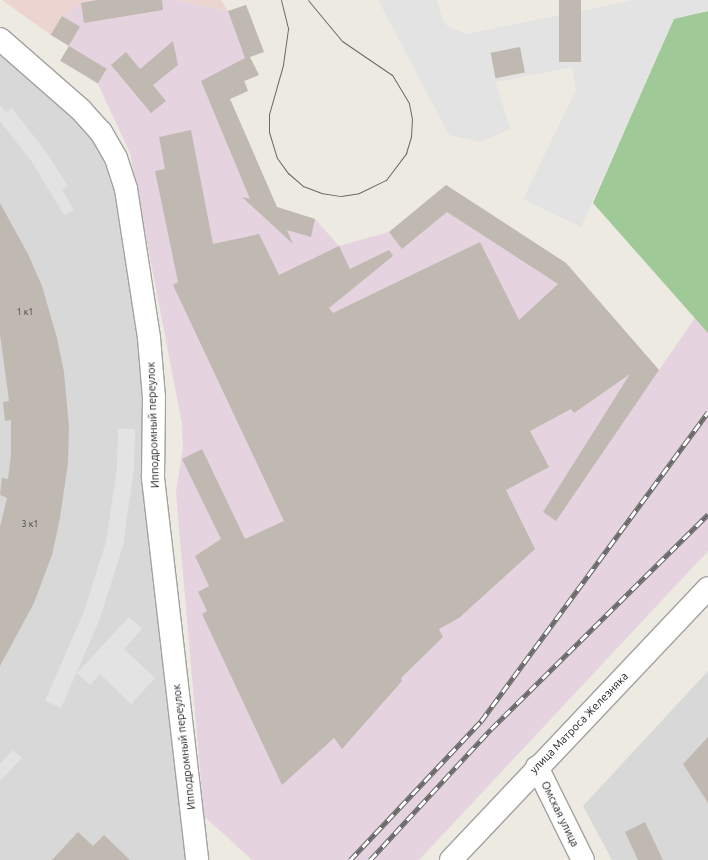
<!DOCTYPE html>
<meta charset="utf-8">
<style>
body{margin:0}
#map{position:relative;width:708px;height:860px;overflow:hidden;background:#eceae1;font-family:Ubuntu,sans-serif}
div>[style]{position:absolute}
.residential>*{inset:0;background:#d9d8d8}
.commercial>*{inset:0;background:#ecd5d0}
.industrial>*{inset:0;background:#e5d3df}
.forest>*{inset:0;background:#a0c998}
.parking>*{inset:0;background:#e3e3e3}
.building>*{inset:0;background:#c0b9b1;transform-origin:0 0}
.roads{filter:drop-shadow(1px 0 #a2a2a2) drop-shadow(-1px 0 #a2a2a2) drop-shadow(0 1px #a2a2a2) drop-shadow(0 -1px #a2a2a2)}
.street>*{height:22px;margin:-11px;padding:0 11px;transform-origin:11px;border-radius:11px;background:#fff}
.tram>*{height:1px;margin:-0.5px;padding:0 0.5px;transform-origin:0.5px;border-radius:0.5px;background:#696969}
.rail>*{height:4.5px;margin-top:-2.25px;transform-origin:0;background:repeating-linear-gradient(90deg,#fff 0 9px,#696969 0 18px);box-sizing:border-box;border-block:1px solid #696969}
span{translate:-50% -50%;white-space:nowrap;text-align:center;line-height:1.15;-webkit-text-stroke:3.5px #fff;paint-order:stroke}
.number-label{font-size:9px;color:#444240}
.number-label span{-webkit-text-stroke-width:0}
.street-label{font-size:11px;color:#1b1b1b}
</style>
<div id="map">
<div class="residential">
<i style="clip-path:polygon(0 53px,73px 116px,93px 138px,105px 161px,116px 191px,139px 342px,143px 419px,187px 860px,0 860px)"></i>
<i style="clip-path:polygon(708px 671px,708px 860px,612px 860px,583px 806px)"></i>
</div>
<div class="commercial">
<i style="clip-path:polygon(2px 0,97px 0,62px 16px,51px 35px)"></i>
<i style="clip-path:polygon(176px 0,221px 0,228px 11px)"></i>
</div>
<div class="industrial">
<i style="clip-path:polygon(97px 0,176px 0,228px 11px,246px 5px,264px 52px,250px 57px,259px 75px,245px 81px,248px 91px,230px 99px,277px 207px,315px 219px,339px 246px,389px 232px,446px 185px,566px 263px,659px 370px,708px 299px,708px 551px,419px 860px,252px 860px,204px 816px,176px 492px,183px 448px,182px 424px,130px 153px,98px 84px,60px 61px,69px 46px,51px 35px,62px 16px,81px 3px)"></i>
</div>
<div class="forest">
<i style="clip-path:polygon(708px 11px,708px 333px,593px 203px,674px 18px)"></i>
</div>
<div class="parking">
<i style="clip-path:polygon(378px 0,437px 0,442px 18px,447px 26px,466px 34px,634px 0,708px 0,708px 11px,674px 19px,581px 227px,523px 199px,576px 90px,572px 67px,496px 82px,510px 129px,480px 142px,449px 135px)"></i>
<i style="clip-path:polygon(0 105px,6px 112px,12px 108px,46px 152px,68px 186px,62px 189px,74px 210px,64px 215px,32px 162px,0 121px)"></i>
<i style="clip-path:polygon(118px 429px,135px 429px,134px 468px,123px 546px,99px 621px,61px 708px,45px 701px,83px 614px,106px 542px,117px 467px)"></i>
<i style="clip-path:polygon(129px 617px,142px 629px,124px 649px,155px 678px,131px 704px,100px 674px,90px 685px,77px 673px)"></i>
<i style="clip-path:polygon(13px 750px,22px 758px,0 781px,0 764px)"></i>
</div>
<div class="building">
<i style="clip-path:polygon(97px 0,162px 0,163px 10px,84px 23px,81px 3px)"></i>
<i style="left:559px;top:0;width:22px;height:62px"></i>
<i style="clip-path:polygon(246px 5px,264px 52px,250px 57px,259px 75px,244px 81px,248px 91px,230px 99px,277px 207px,315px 219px,311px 237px,287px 230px,293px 244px,242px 197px,250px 199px,201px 81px,245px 58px,228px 11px)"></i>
<i style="left:62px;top:16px;width:21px;height:22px;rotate:31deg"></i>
<i style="clip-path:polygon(173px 41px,178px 65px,153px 85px,166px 101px,151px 113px,111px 65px,126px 52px,140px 69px)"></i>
<i style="left:69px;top:46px;width:44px;height:17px;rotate:31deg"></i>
<i style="left:520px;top:47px;width:26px;height:30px;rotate:79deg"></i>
<i style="clip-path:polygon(191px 130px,213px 244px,259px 234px,279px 275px,339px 246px,350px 269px,389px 250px,393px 256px,329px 308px,333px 313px,480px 242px,519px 320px,558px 284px,447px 212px,402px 249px,389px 232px,446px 185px,566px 263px,659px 370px,556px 521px,543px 512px,630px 374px,574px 413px,571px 409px,530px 431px,549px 467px,506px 490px,535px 549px,459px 618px,439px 629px,443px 637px,401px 678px,402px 681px,342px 749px,334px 738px,282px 785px,202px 614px,207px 611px,198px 592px,209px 586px,195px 556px,221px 539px,182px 459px,202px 449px,245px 539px,284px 521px,173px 285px,178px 282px,155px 171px,165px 169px,159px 137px)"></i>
<i style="clip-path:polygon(0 203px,28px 254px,42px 286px,57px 338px,64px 372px,69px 427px,68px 463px,60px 518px,52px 555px,34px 603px,0 666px,0 527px,7px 498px,0 495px,2px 478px,8px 479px,11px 454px,11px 420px,5px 421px,3px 402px,9px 401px,0 334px)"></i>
<i style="clip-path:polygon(708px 737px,708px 803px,683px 764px)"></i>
<i style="clip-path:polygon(645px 822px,663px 860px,638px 860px,625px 832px)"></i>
<i style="clip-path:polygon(78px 832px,93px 846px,104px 835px,130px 860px,52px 860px)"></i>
</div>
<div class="roads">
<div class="street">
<i style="left:0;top:39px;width:108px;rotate:41.2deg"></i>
<i style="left:81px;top:110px;width:30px;rotate:48deg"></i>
<i style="left:101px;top:132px;width:30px;rotate:60deg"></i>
<i style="left:116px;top:158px;width:33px;rotate:72deg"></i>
<i style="left:126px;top:189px;width:151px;rotate:81.2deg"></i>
<i style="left:149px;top:338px;width:59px;rotate:85.2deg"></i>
<i style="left:154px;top:397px;width:81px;rotate:90.7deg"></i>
<i style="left:153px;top:478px;width:385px;rotate:83.4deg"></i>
<i style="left:537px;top:767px;width:104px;rotate:63.7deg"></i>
<i style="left:451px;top:860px;width:374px;rotate:-46.6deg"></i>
</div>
</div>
<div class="tram">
<i style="left:281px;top:0;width:30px;rotate:76deg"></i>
<i style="left:288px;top:29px;width:36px;rotate:98deg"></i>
<i style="left:283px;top:65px;width:51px;rotate:105.9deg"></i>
<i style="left:269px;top:114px;width:18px;rotate:90deg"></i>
<i style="left:269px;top:132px;width:27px;rotate:73deg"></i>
<i style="left:277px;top:158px;width:19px;rotate:54deg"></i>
<i style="left:288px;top:173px;width:20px;rotate:41deg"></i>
<i style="left:303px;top:186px;width:19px;rotate:21deg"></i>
<i style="left:321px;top:193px;width:20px;rotate:9deg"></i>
<i style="left:341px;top:196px;width:18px;rotate:-9deg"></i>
<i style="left:359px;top:193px;width:30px;rotate:-26deg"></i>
<i style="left:386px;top:180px;width:34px;rotate:-53deg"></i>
<i style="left:406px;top:153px;width:17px;rotate:-73deg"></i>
<i style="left:411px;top:137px;width:18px;rotate:-87deg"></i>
<i style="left:412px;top:119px;width:16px;rotate:-101deg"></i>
<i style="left:409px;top:103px;width:33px;rotate:-121deg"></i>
<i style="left:392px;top:75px;width:60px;rotate:-145.8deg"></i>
<i style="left:342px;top:41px;width:53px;rotate:-129.7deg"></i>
</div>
<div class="rail">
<i style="left:350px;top:860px;width:191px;rotate:-46.7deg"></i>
<i style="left:481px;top:721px;width:383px;rotate:-53.7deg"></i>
<i style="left:370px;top:860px;width:178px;rotate:-47.3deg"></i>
<i style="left:491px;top:729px;width:305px;rotate:-44.7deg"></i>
</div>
<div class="number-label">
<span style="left:25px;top:312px">1 к1</span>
<span style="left:30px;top:524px">3 к1</span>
</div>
<div class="street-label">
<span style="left:153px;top:425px;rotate:-92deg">Ипподромный переулок</span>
<span style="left:579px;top:723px;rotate:-46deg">улица Матроса Железняка</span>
<span style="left:184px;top:747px;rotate:-97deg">Ипподромный переулок</span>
<span style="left:560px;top:814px;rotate:64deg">Омская улица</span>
</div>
</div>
